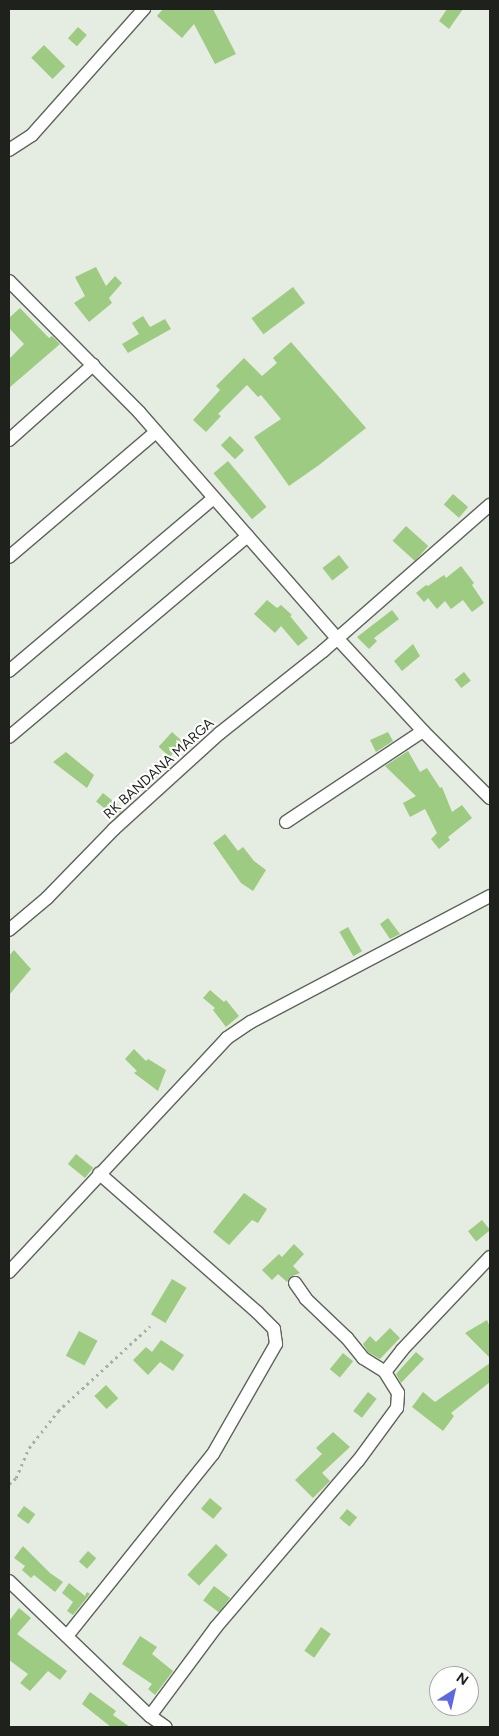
<!DOCTYPE html>
<style>
body{margin:0}
#map{position:relative;width:499px;height:1736px;overflow:hidden;background:#e5ece1;font-family:Figtree,sans-serif}
div>[style]{position:absolute}
.building>*{inset:0;background:#9ecb82;transform-origin:0 0}
.path>*{height:2.5px;margin-top:-1.25px;transform-origin:0;background:repeating-linear-gradient(90deg,#a9aea6 0 2.5px,transparent 0 6.5px)}
.roads{filter:drop-shadow(1px 0 #5f645c) drop-shadow(-1px 0 #5f645c) drop-shadow(0 1px #5f645c) drop-shadow(0 -1px #5f645c)}
.minor>*{height:12px;margin:-6px;padding:0 6px;transform-origin:6px;border-radius:6px;background:#fff}
span{translate:-50% -50%;white-space:nowrap;text-align:center;line-height:1.15;-webkit-text-stroke:4px #fff;paint-order:stroke}
.street-label{font-size:14px;color:#1f211d}
.frame{position:absolute;inset:0;border:10px solid #1f211d;pointer-events:none}
.north{position:absolute;left:429px;top:1666px;width:50px;height:50px;box-sizing:border-box;background:#fff;border:1px solid #a5a6a5;border-radius:50%;rotate:35deg;font-size:14px;font-weight:700;line-height:20px;text-align:center;color:#1f211d}
.north::after{content:'';display:block;margin:auto;width:18px;height:22px;background:#6068e0;clip-path:polygon(50% 0,100% 100%,50% 72%,0 100%)}
</style>
<div id="map">
<div class="building">
<i style="clip-path:polygon(163px 9px,213px 9px,236px 54px,215px 64px,194px 24px,182px 38px,157px 16px)"></i>
<i style="clip-path:polygon(447px 9px,463px 9px,449px 29px,439px 21px)"></i>
<i style="left:78px;top:27px;width:12px;height:15px;rotate:42deg"></i>
<i style="left:44px;top:45px;width:30px;height:18px;rotate:45deg"></i>
<i style="clip-path:polygon(96px 267px,106px 286px,115px 276px,122px 283px,109px 298px,112px 303px,89px 322px,74px 303px,85px 296px,75px 277px)"></i>
<i style="left:293px;top:287px;width:20px;height:52px;rotate:53deg"></i>
<i style="clip-path:polygon(20px 308px,49px 338px,52px 336px,60px 344px,9px 388px,9px 359px,24px 344px,9px 328px,9px 318px)"></i>
<i style="clip-path:polygon(143px 316px,150px 327px,165px 319px,171px 329px,128px 353px,122px 344px,139px 334px,132px 323px)"></i>
<i style="clip-path:polygon(291px 342px,366px 428px,319px 465px,289px 486px,254px 437px,281px 419px,261px 395px,258px 397px,247px 385px,218px 414px,221px 416px,206px 432px,193px 420px,220px 390px,216px 386px,244px 358px,262px 376px,277px 363px,273px 358px)"></i>
<i style="left:230px;top:436px;width:20px;height:13px;rotate:45deg"></i>
<i style="left:228px;top:461px;width:60px;height:19px;rotate:50deg"></i>
<i style="left:453px;top:494px;width:20px;height:14px;rotate:41deg"></i>
<i style="left:406px;top:526px;width:30px;height:20px;rotate:42deg"></i>
<i style="left:339px;top:555px;width:16px;height:21px;rotate:52deg"></i>
<i style="clip-path:polygon(461px 566px,474px 583px,472px 585px,484px 603px,472px 612px,463px 600px,451px 609px,445px 601px,437px 609px,428px 598px,424px 602px,416px 593px,426px 585px,428px 586px,444px 575px,446px 578px)"></i>
<i style="clip-path:polygon(267px 600px,277px 608px,281px 605px,292px 615px,290px 616px,308px 638px,298px 646px,281px 626px,275px 633px,254px 614px)"></i>
<i style="clip-path:polygon(392px 610px,399px 619px,374px 638px,377px 641px,369px 649px,357px 637px)"></i>
<i style="clip-path:polygon(413px 644px,420px 656px,402px 671px,394px 661px)"></i>
<i style="left:464px;top:672px;width:11px;height:12px;rotate:52deg"></i>
<i style="left:172px;top:732px;width:15px;height:20px;rotate:42deg"></i>
<i style="clip-path:polygon(388px 732px,393px 741px,376px 752px,370px 740px)"></i>
<i style="clip-path:polygon(408px 751px,420px 772px,427px 768px,440px 788px,442px 787px,452px 812px,462px 805px,472px 818px,448px 837px,450px 840px,439px 849px,431px 839px,437px 833px,425px 809px,410px 817px,403px 803px,416px 796px,385px 766px)"></i>
<i style="clip-path:polygon(66px 752px,94px 775px,87px 788px,53px 762px)"></i>
<i style="left:103px;top:793px;width:26px;height:11px;rotate:39deg"></i>
<i style="clip-path:polygon(225px 834px,238px 851px,243px 847px,254px 861px,266px 870px,253px 891px,241px 883px,213px 843px)"></i>
<i style="clip-path:polygon(388px 918px,400px 934px,390px 939px,380px 924px)"></i>
<i style="left:348px;top:927px;width:28px;height:10px;rotate:60deg"></i>
<i style="clip-path:polygon(14px 950px,31px 969px,9px 995px,9px 956px)"></i>
<i style="clip-path:polygon(210px 990px,224px 1002px,226px 1000px,239px 1016px,226px 1027px,213px 1010px,215px 1008px,203px 998px)"></i>
<i style="clip-path:polygon(134px 1049px,146px 1061px,148px 1059px,166px 1070px,158px 1091px,134px 1073px,137px 1071px,125px 1059px)"></i>
<i style="left:76px;top:1154px;width:22px;height:13px;rotate:39deg"></i>
<i style="clip-path:polygon(244px 1193px,267px 1209px,258px 1223px,252px 1220px,229px 1245px,213px 1232px)"></i>
<i style="left:482px;top:1220px;width:13px;height:18px;rotate:51deg"></i>
<i style="clip-path:polygon(294px 1244px,304px 1254px,293px 1266px,300px 1273px,290px 1277px,287px 1282px,278px 1274px,272px 1280px,262px 1270px,279px 1254px,282px 1257px)"></i>
<i style="left:172px;top:1279px;width:17px;height:41px;rotate:31deg"></i>
<i style="clip-path:polygon(487px 1320px,490px 1327px,490px 1358px,465px 1333px)"></i>
<i style="clip-path:polygon(390px 1328px,400px 1338px,380px 1359px,368px 1352px,363px 1344px,370px 1336px,376px 1342px)"></i>
<i style="left:79px;top:1331px;width:21px;height:28px;rotate:28deg"></i>
<i style="clip-path:polygon(161px 1340px,184px 1355px,173px 1371px,160px 1362px,148px 1375px,133px 1360px,146px 1347px,152px 1352px)"></i>
<i style="clip-path:polygon(416px 1352px,424px 1359px,401px 1383px,396px 1374px)"></i>
<i style="left:343px;top:1353px;width:13px;height:21px;rotate:39deg"></i>
<i style="clip-path:polygon(490px 1363px,490px 1382px,451px 1413px,454px 1416px,443px 1431px,412px 1407px,423px 1392px,435px 1402px)"></i>
<i style="left:106px;top:1385px;width:18px;height:16px;rotate:47deg"></i>
<i style="left:368px;top:1392px;width:11px;height:24px;rotate:38deg"></i>
<i style="clip-path:polygon(333px 1432px,350px 1447px,322px 1473px,330px 1481px,313px 1498px,295px 1480px,322px 1454px,316px 1448px)"></i>
<i style="left:210px;top:1498px;width:16px;height:14px;rotate:40deg"></i>
<i style="left:24px;top:1506px;width:14px;height:12px;rotate:36deg"></i>
<i style="left:347px;top:1509px;width:13px;height:12px;rotate:39deg"></i>
<i style="left:216px;top:1544px;width:16px;height:42px;rotate:43deg"></i>
<i style="clip-path:polygon(23px 1546px,50px 1573px,63px 1582px,55px 1592px,34px 1575px,31px 1578px,22px 1570px,25px 1566px,14px 1558px)"></i>
<i style="left:88px;top:1551px;width:11px;height:14px;rotate:41deg"></i>
<i style="clip-path:polygon(69px 1583px,85px 1596px,87px 1592px,90px 1594px,73px 1615px,67px 1611px,73px 1602px,62px 1593px)"></i>
<i style="left:214px;top:1586px;width:20px;height:18px;rotate:37deg"></i>
<i style="clip-path:polygon(19px 1608px,31px 1618px,17px 1634px,67px 1671px,60px 1680px,48px 1671px,30px 1691px,20px 1683px,28px 1674px,9px 1660px,9px 1621px)"></i>
<i style="left:321px;top:1627px;width:12px;height:29px;rotate:35deg"></i>
<i style="clip-path:polygon(140px 1636px,157px 1647px,152px 1654px,173px 1671px,155px 1695px,148px 1689px,152px 1684px,122px 1664px)"></i>
<i style="clip-path:polygon(90px 1692px,116px 1711px,113px 1715px,130px 1727px,111px 1727px,82px 1704px)"></i>
</div>
<div class="path">
<i style="left:9px;top:1484px;width:9px;rotate:-41deg"></i>
<i style="left:16px;top:1478px;width:33px;rotate:-67deg"></i>
<i style="left:29px;top:1448px;width:47px;rotate:-51.9deg"></i>
<i style="left:58px;top:1411px;width:125px;rotate:-42.7deg"></i>
</div>
<div class="roads">
<div class="minor">
<i style="left:9px;top:150px;width:27px;rotate:-33deg"></i>
<i style="left:32px;top:135px;width:169px;rotate:-48.4deg"></i>
<i style="left:9px;top:281px;width:185px;rotate:45.2deg"></i>
<i style="left:139px;top:412px;width:300px;rotate:48.8deg"></i>
<i style="left:337px;top:638px;width:127px;rotate:47.2deg"></i>
<i style="left:423px;top:731px;width:95px;rotate:45deg"></i>
<i style="left:9px;top:440px;width:113px;rotate:-41.8deg"></i>
<i style="left:9px;top:557px;width:193px;rotate:-40.4deg"></i>
<i style="left:9px;top:671px;width:268px;rotate:-40.2deg"></i>
<i style="left:9px;top:737px;width:312px;rotate:-40.1deg"></i>
<i style="left:286px;top:822px;width:164px;rotate:-33.6deg"></i>
<i style="left:9px;top:930px;width:50px;rotate:-40.1deg"></i>
<i style="left:47px;top:898px;width:96px;rotate:-45.8deg"></i>
<i style="left:114px;top:829px;width:143px;rotate:-42.2deg"></i>
<i style="left:220px;top:733px;width:132px;rotate:-38.5deg"></i>
<i style="left:323px;top:651px;width:222px;rotate:-41.2deg"></i>
<i style="left:9px;top:1272px;width:320px;rotate:-47deg"></i>
<i style="left:227px;top:1038px;width:29px;rotate:-34deg"></i>
<i style="left:251px;top:1022px;width:270px;rotate:-27.8deg"></i>
<i style="left:295px;top:1283px;width:19px;rotate:55deg"></i>
<i style="left:306px;top:1299px;width:57px;rotate:43.6deg"></i>
<i style="left:347px;top:1338px;width:26px;rotate:51deg"></i>
<i style="left:363px;top:1358px;width:26px;rotate:32deg"></i>
<i style="left:9px;top:1581px;width:195px;rotate:43.8deg"></i>
<i style="left:150px;top:1716px;width:19px;rotate:35deg"></i>
<i style="left:67px;top:1636px;width:233px;rotate:-51.3deg"></i>
<i style="left:213px;top:1454px;width:127px;rotate:-60.2deg"></i>
<i style="left:276px;top:1344px;width:15px;rotate:-98deg"></i>
<i style="left:274px;top:1329px;width:24px;rotate:-135deg"></i>
<i style="left:257px;top:1312px;width:210px;rotate:-138.7deg"></i>
<i style="left:150px;top:1716px;width:111px;rotate:-53.4deg"></i>
<i style="left:216px;top:1627px;width:218px;rotate:-49.5deg"></i>
<i style="left:358px;top:1461px;width:66px;rotate:-53.7deg"></i>
<i style="left:397px;top:1408px;width:15px;rotate:-86deg"></i>
<i style="left:398px;top:1393px;width:25px;rotate:-122deg"></i>
<i style="left:385px;top:1372px;width:28px;rotate:-52deg"></i>
<i style="left:402px;top:1350px;width:128px;rotate:-46.6deg"></i>
</div>
</div>
<div class="street-label">
<span style="left:159px;top:769px;rotate:-42deg">RK BANDANA MARGA</span>
</div>
<div class="frame"></div>
<div class="north">N</div>
</div>
